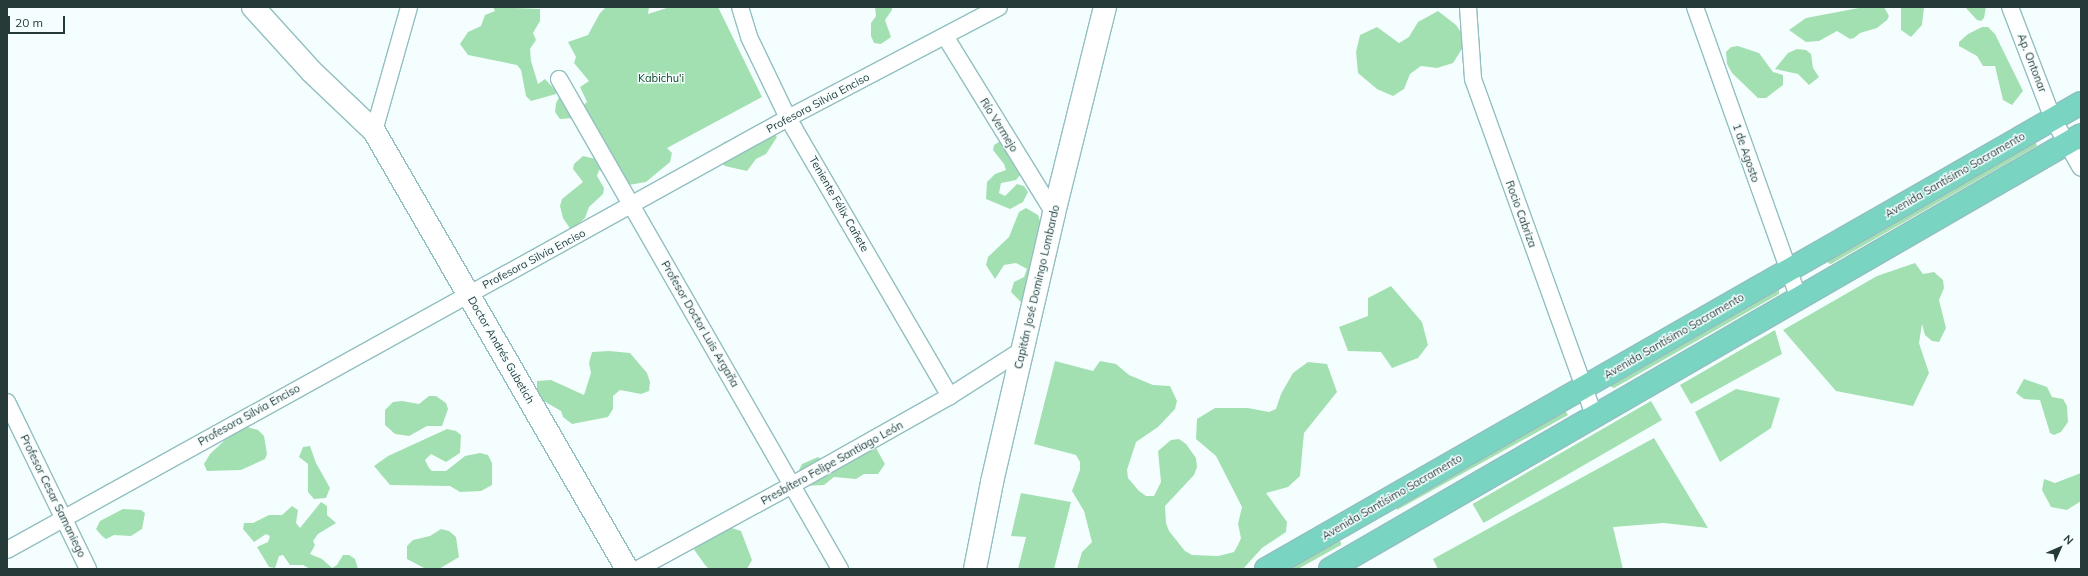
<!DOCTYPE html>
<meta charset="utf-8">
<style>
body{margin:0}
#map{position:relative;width:2088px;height:576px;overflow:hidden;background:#f5fefe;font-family:Mulish,sans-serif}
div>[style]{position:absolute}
.green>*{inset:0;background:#a3e0b1;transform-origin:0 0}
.roads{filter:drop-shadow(1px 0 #92bfc1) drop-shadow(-1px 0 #92bfc1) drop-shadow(0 1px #92bfc1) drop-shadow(0 -1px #92bfc1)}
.street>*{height:16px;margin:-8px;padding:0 8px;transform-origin:8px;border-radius:8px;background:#fff}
.secondary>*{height:22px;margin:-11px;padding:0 11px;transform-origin:11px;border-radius:11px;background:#fff}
.primary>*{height:22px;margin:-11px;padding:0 11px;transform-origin:11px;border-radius:11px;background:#7ad4c2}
span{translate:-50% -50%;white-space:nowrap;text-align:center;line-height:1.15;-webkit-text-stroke:3px #f5fefe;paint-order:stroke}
.street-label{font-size:11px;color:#273a3a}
.park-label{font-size:11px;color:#0e4422}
.frame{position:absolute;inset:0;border:8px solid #273a3a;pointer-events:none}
.north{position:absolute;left:2040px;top:528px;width:40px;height:40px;-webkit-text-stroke:3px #f5fefe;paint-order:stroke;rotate:45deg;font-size:11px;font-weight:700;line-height:16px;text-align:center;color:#273a3a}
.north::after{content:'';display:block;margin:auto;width:14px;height:18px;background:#273a3a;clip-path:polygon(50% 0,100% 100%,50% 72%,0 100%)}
.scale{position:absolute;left:8px;top:16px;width:57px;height:18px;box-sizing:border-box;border:2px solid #273a3a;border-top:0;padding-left:5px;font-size:12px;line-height:14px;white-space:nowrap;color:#273a3a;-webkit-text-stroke:3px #f5fefe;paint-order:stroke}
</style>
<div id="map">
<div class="green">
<i style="clip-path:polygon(493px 7px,540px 9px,540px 21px,533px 33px,536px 40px,530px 49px,531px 61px,538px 84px,545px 79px,557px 92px,556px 94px,531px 101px,526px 96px,521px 70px,517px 65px,468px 55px,460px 44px,468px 32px,481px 26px,485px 15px,495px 11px)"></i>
<i style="clip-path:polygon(606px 7px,649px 7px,648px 14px,670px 7px,718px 7px,762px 97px,667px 148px,672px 153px,670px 162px,646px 182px,629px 185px,599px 170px,597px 176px,604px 188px,603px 194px,589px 207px,585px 218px,571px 230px,563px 218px,560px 206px,562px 199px,583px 182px,573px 169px,574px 164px,583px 156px,596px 159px,574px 118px,560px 119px,555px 112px,556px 103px,561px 94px,581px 107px,587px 102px,580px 87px,589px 81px,574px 63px,576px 57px,568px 42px,588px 35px,600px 13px)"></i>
<i style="clip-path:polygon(875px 7px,892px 7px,892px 10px,885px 20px,891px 37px,881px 44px,874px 43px,871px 36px,871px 23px,876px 16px)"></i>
<i style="clip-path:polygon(1864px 7px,1884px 7px,1889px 16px,1887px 20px,1877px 28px,1860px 33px,1854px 38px,1850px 39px,1837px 31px,1819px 41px,1806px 42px,1789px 30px,1806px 18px)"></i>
<i style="clip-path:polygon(1901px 7px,1924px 7px,1922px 25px,1911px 37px,1901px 30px)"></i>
<i style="clip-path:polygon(1965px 7px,1986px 7px,1984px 18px,1981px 21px,1977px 20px)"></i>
<i style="clip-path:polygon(1438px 11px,1456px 25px,1462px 34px,1462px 49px,1453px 63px,1437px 68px,1421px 66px,1410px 74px,1404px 89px,1393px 96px,1377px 89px,1358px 73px,1356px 52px,1360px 35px,1377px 27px,1399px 43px,1409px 37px,1418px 22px)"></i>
<i style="clip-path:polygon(1982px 27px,1988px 27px,1995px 34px,2023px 91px,2012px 105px,2003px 100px,1995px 66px,1983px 66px,1977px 56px,1959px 46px,1959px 42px,1968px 34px)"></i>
<i style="clip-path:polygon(1738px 46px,1759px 53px,1773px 72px,1783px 75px,1783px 85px,1766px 98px,1758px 98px,1732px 73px,1727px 64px,1726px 52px,1731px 47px)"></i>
<i style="clip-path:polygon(1797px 49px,1806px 50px,1811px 54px,1813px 68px,1819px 77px,1809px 85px,1798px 74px,1775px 69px,1788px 53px)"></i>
<i style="clip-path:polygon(770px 128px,777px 137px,766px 154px,756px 159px,747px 171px,725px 166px,717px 159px,718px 148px,724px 142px)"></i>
<i style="clip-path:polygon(1002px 140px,1021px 174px,1016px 180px,1001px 183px,999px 193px,1005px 196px,1017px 184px,1024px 186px,1028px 192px,1023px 202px,1010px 209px,986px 199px,987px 182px,995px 174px,1006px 170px,1004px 164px,993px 150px,994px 145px)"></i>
<i style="clip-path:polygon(2035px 141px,2037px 146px,1831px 264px,1828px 263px,1829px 260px)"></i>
<i style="clip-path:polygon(1026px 208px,1038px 215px,1041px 224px,1023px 304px,1011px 292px,1014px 282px,1024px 277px,1027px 269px,1016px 263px,1004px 265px,995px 279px,986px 265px,988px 257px,1009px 237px,1019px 212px)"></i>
<i style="clip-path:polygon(1915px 263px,1923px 274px,1934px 272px,1943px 280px,1944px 288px,1939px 300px,1946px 328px,1939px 342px,1932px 341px,1925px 335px,1922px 324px,1919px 343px,1929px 373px,1913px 406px,1836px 391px,1783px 330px,1877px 276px)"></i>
<i style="clip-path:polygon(1391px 286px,1422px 322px,1428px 345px,1418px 358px,1392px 368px,1381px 352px,1348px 351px,1339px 327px,1368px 316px,1368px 298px)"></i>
<i style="clip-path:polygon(1776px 289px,1779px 290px,1779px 294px,1614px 388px,1611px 387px,1611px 384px)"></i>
<i style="clip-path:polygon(1775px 330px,1782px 354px,1691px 404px,1680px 385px)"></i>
<i style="clip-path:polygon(609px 351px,630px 353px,647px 373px,650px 382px,649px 391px,641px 394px,620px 390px,613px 396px,613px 409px,608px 417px,572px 424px,563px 417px,561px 411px,537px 397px,537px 381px,551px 380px,584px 395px,591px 373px,589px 363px,592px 352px)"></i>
<i style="clip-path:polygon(1055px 361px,1093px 371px,1100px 361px,1116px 364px,1129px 375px,1153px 385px,1170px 386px,1177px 401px,1175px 409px,1158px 427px,1136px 442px,1127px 470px,1128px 478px,1139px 491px,1146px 496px,1154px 496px,1161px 482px,1158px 451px,1171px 440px,1179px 439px,1186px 444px,1196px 458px,1197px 467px,1194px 475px,1165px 506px,1166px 523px,1169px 531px,1185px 551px,1192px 555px,1218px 556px,1234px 552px,1238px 545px,1241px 538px,1238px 524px,1242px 507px,1216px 456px,1196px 439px,1197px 419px,1215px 408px,1248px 408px,1269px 412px,1276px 409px,1281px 394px,1293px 373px,1308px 362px,1327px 364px,1337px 392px,1304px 433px,1300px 476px,1288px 487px,1266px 493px,1287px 522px,1286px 532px,1262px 548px,1243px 569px,1077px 569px,1082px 552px,1092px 542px,1084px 511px,1072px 491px,1080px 470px,1080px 462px,1076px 455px,1034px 444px)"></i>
<i style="clip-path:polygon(2024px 379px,2047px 387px,2052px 397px,2063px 399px,2067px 406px,2068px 422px,2061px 432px,2054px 435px,2050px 433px,2040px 400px,2024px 399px,2016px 393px)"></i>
<i style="clip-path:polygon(1736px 389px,1780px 398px,1771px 428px,1720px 462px,1695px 412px)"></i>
<i style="clip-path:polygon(429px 396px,436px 396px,446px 403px,448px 409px,442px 426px,427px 426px,409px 436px,395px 434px,385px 425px,385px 410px,393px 402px,402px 401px,419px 404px)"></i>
<i style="left:1651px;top:401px;width:22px;height:206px;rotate:60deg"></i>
<i style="clip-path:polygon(1565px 410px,1568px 415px,1397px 510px,1397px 507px)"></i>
<i style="clip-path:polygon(241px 425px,258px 430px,264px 436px,267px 454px,265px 459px,241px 470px,207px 471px,204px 464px,210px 454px)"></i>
<i style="clip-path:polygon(447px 429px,456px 431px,461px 435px,460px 453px,446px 462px,431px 454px,425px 460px,429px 468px,432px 471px,446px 471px,465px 456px,480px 453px,488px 455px,492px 463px,492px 485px,481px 491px,460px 492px,450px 486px,390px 485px,374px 466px,388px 456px)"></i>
<i style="clip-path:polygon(1654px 438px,1708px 528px,1664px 523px,1613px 527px,1623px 569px,1438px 569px,1433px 559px)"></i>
<i style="clip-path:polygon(310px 446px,316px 463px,330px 488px,326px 498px,314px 499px,308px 492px,308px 464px,299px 457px,303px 447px)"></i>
<i style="clip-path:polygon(843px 447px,866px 452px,876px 448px,885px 464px,878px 474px,864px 474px,856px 479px,834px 477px,824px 485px,803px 486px,796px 476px,802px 464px,818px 457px,830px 464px,834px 452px)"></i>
<i style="clip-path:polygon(2081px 473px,2081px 501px,2067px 510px,2051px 507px,2042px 490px,2044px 479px,2055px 483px)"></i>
<i style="clip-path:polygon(1021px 493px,1071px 502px,1054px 569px,1018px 569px,1026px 537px,1011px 536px)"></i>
<i style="clip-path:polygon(321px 502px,327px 506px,327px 515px,336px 523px,318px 534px,313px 541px,315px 545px,310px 554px,322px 559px,332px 568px,337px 565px,343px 555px,349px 555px,355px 559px,358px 569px,310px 569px,303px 565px,290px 565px,283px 555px,279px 556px,275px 568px,269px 567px,257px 547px,268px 542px,270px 536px,266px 534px,254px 542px,243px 529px,244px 523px,253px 523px,269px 515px,282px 515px,292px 506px,298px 510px,296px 523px,300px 528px)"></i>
<i style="clip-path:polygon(123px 509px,141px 510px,145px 513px,142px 529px,131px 536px,114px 535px,106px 539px,102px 536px,96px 529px,100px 521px)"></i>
<i style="clip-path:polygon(710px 521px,741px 531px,752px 560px,747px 569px,709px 569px,705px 565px,693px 548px,697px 531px)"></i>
<i style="clip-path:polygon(441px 529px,449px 531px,456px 537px,459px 557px,439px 569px,426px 569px,407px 559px,407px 546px,413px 540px,430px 536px)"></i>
<i style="clip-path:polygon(1338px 540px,1341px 542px,1341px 545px,1298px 569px,1287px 569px)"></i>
</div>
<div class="roads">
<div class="street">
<i style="left:740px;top:7px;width:31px;rotate:73deg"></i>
<i style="left:749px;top:37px;width:90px;rotate:64.3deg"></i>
<i style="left:788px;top:118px;width:322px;rotate:59.8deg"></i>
<i style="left:1468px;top:7px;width:72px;rotate:86deg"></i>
<i style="left:1473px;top:79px;width:358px;rotate:70.2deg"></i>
<i style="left:1695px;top:7px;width:300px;rotate:70.4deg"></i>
<i style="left:1796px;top:290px;width:9px;rotate:84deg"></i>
<i style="left:2010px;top:7px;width:120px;rotate:69deg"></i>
<i style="left:2053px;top:119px;width:56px;rotate:60.3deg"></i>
<i style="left:945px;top:36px;width:208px;rotate:58.4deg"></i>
<i style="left:559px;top:79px;width:565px;rotate:60.17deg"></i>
<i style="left:374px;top:131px;width:129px;rotate:-74.2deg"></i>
<i style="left:7px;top:402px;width:186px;rotate:64.1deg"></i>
<i style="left:7px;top:550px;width:893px;rotate:-28.95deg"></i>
<i style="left:788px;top:118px;width:238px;rotate:-27.7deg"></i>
<i style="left:638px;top:569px;width:175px;rotate:-28.6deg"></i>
<i style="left:792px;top:485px;width:181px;rotate:-29.4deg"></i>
<i style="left:950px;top:396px;width:85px;rotate:-32.6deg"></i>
</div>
<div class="secondary">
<i style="left:253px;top:7px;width:86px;rotate:47.8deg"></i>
<i style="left:311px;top:71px;width:87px;rotate:43.6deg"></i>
<i style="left:374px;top:131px;width:506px;rotate:59.99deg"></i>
<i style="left:975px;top:569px;width:89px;rotate:-78.9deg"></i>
<i style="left:992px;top:482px;width:276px;rotate:-77deg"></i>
<i style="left:1054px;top:213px;width:212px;rotate:-76.1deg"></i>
</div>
<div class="primary">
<i style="left:1266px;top:569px;width:939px;rotate:-29.76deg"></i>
<i style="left:1330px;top:569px;width:867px;rotate:-30.02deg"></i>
</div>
</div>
<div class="street-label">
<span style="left:2032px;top:63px;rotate:69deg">Ap. Ontonar</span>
<span style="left:818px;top:103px;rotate:-28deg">Profesora Silvia Enciso</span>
<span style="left:999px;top:125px;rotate:58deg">Río Vermejo</span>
<span style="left:1746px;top:153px;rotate:71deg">1 de Agosto</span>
<span style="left:1955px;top:175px;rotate:-30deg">Avenida Santísimo Sacramento</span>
<span style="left:839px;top:204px;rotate:60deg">Teniente Félix Cañete</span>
<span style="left:1521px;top:214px;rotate:70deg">Rocio Cabriza</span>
<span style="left:534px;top:259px;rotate:-28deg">Profesora Silvia Enciso</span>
<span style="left:1037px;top:287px;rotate:-77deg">Capitán José Domingo Lombardo</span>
<span style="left:700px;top:324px;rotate:60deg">Profesor Doctor Luis Argaña</span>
<span style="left:1674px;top:336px;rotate:-30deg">Avenida Santísimo Sacramento</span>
<span style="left:501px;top:350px;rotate:60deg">Doctor Andrés Gubetich</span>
<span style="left:249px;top:415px;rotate:-29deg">Profesora Silvia Enciso</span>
<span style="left:832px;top:463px;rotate:-29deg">Presbítero Felipe Santiago León</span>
<span style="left:53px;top:496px;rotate:64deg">Profesor Cesar Samaniego</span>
<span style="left:1392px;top:497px;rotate:-30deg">Avenida Santísimo Sacramento</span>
</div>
<div class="park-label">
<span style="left:661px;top:78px">Kabichu'i</span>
</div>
<div class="frame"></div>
<div class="north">N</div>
<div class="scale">20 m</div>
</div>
